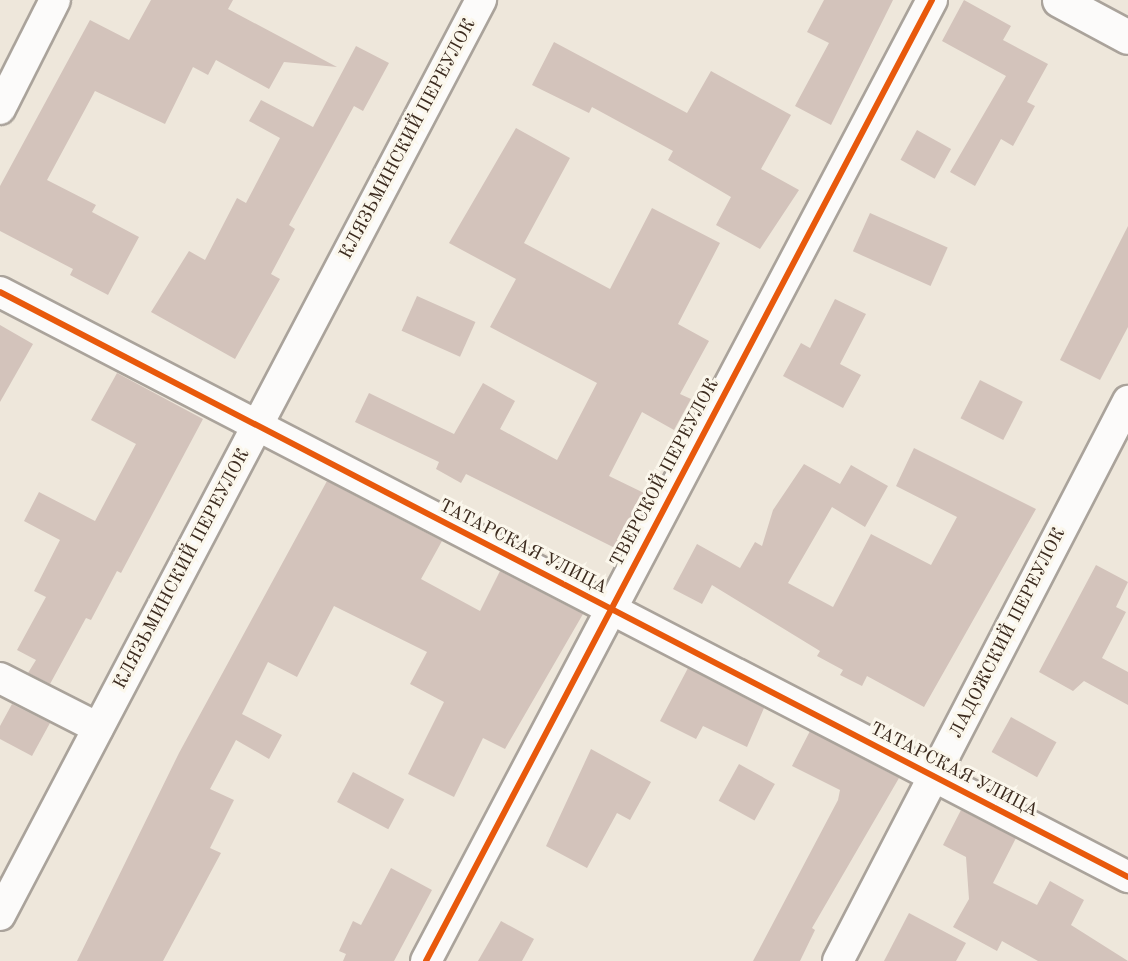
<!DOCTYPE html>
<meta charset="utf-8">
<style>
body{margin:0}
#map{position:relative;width:1128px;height:961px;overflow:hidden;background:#eee7db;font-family:"Old Standard TT",serif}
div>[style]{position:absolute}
.building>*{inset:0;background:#d3c3bb;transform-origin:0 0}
.roads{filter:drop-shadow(2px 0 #aaa39b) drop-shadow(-2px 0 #aaa39b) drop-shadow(0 2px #aaa39b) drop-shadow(0 -2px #aaa39b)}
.street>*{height:30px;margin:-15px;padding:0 15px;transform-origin:15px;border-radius:15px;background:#fcfbfa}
.secondary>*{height:33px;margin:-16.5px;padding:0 16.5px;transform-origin:16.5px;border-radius:16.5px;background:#fcfbfa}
.cycleway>*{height:6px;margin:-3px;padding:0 3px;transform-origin:3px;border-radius:3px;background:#e8590c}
span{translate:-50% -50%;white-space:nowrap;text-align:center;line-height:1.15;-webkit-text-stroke:6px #fbf7ec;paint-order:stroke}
.street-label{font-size:18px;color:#3b2a1e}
</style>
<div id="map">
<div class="building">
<i style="clip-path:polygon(151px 0,233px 0,228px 9px,337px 67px,284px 62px,269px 89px,216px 60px,208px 75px,193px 67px,165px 124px,95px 91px,47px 180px,96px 205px,92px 212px,139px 237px,108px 295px,70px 275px,73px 269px,0 231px,0 186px,90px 20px,129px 40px)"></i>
<i style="clip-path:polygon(824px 0,893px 0,831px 125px,795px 106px,829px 43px,807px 32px)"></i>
<i style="clip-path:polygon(964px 0,1011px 26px,1003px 40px,1048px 64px,1027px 102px,1035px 106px,1013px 146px,1001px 139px,975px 186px,950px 172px,1006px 76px,942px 41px)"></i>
<i style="clip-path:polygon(554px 42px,687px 113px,711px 71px,791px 115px,761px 169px,799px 190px,760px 249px,716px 225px,731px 197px,668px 160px,673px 151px,592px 107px,589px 113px,532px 85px)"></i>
<i style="clip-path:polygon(356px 46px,389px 63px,363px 111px,354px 106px,289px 225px,295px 229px,271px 274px,280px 279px,235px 359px,151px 312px,189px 251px,205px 260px,237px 198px,246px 203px,280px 138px,249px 121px,261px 100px,313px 127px)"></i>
<i style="clip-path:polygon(516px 128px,570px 158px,524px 243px,610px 289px,652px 208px,720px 243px,678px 324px,709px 341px,680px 394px,691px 399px,674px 430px,642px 412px,609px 476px,644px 493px,617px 549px,466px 474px,461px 483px,436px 469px,439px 462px,355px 422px,369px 393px,454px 434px,483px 383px,515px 401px,500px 429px,557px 460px,597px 383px,490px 327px,516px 279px,449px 243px)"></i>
<i style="left:917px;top:130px;width:39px;height:34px;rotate:29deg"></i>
<i style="left:870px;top:213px;width:85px;height:42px;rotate:24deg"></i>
<i style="clip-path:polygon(1128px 226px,1128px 327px,1100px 380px,1060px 360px)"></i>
<i style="left:417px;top:296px;width:64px;height:38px;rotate:24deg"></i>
<i style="clip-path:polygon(835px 299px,866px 314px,840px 364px,861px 375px,843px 408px,783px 376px,801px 343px,810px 348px)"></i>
<i style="clip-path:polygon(0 325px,33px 344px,0 402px)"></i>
<i style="clip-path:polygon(117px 373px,203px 419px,121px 573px,117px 571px,91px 620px,86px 618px,50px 684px,28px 673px,36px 660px,17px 650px,46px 597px,34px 591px,60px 540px,24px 521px,39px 492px,95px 521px,136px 444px,91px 420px)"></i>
<i style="left:980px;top:380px;width:48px;height:43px;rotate:27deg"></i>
<i style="clip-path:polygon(914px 448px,1036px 509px,924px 707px,867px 676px,862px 686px,840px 675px,843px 670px,817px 656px,820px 651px,712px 585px,702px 604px,673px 589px,697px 544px,740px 568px,755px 542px,762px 546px,773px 510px,804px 464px,840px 484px,851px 465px,888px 486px,865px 527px,832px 507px,788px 583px,833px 607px,871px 534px,931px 565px,957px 517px,896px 486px)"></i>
<i style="clip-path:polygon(327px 481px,442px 541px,421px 579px,480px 611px,500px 571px,583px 614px,505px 749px,483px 738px,454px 797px,408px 774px,444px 702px,410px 684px,427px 652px,334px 606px,297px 677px,268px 662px,242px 714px,282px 735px,269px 759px,236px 740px,210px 789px,234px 800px,210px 848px,221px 853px,163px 961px,77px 961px,179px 753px)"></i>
<i style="clip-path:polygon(1096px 565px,1128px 582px,1116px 607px,1126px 612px,1102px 658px,1128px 672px,1128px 705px,1084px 681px,1073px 691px,1039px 672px)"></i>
<i style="clip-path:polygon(688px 668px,764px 708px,747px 747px,703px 726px,696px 739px,660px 721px)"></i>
<i style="clip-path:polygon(12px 704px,50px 723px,32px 756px,0 739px,0 726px)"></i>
<i style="left:1011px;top:717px;width:52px;height:40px;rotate:29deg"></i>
<i style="clip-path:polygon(810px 731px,899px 778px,812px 928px,815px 930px,800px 961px,753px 961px,838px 800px,840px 790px,792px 766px)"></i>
<i style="clip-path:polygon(591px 749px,651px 782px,630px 820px,617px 813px,587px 868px,546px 846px)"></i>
<i style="left:739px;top:764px;width:41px;height:42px;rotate:29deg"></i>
<i style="left:353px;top:772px;width:58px;height:34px;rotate:28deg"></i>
<i style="clip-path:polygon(961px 810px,1016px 838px,993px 883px,1037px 905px,1050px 881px,1084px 900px,1071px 925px,1128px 961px,1038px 961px,1002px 941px,997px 951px,953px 927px,969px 899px,966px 857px,943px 845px)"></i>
<i style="clip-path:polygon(391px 868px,432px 890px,394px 961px,343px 961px,346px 954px,339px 951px,353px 921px,361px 925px)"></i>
<i style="clip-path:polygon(909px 913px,966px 943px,956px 961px,884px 961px)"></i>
<i style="clip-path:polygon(501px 921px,534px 939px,522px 961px,478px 961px)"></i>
</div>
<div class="roads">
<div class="street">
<i style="left:0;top:109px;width:122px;rotate:-63.2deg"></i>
<i style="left:0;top:292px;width:1271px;rotate:27.41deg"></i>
<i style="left:0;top:678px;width:110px;rotate:27deg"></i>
<i style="left:0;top:915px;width:1034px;rotate:-62.27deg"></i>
<i style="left:426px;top:961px;width:1086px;rotate:-62.23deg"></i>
<i style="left:838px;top:961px;width:631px;rotate:-62.62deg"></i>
</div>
<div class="secondary">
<i style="left:1059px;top:0;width:78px;rotate:28.2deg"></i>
</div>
</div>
<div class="cycleway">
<i style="left:0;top:292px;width:1271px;rotate:27.41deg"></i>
<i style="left:426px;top:961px;width:1086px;rotate:-62.23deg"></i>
</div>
<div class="street-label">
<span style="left:408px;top:139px;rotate:-62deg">КЛЯЗЬМИНСКИЙ ПЕРЕУЛОК</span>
<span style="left:665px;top:473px;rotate:-62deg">ТВЕРСКОЙ ПЕРЕУЛОК</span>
<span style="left:523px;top:547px;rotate:27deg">ТАТАРСКАЯ УЛИЦА</span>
<span style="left:182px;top:569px;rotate:-62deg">КЛЯЗЬМИНСКИЙ ПЕРЕУЛОК</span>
<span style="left:1008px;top:633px;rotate:-63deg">ЛАДОЖСКИЙ ПЕРЕУЛОК</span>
<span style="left:954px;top:770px;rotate:27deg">ТАТАРСКАЯ УЛИЦА</span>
</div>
</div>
